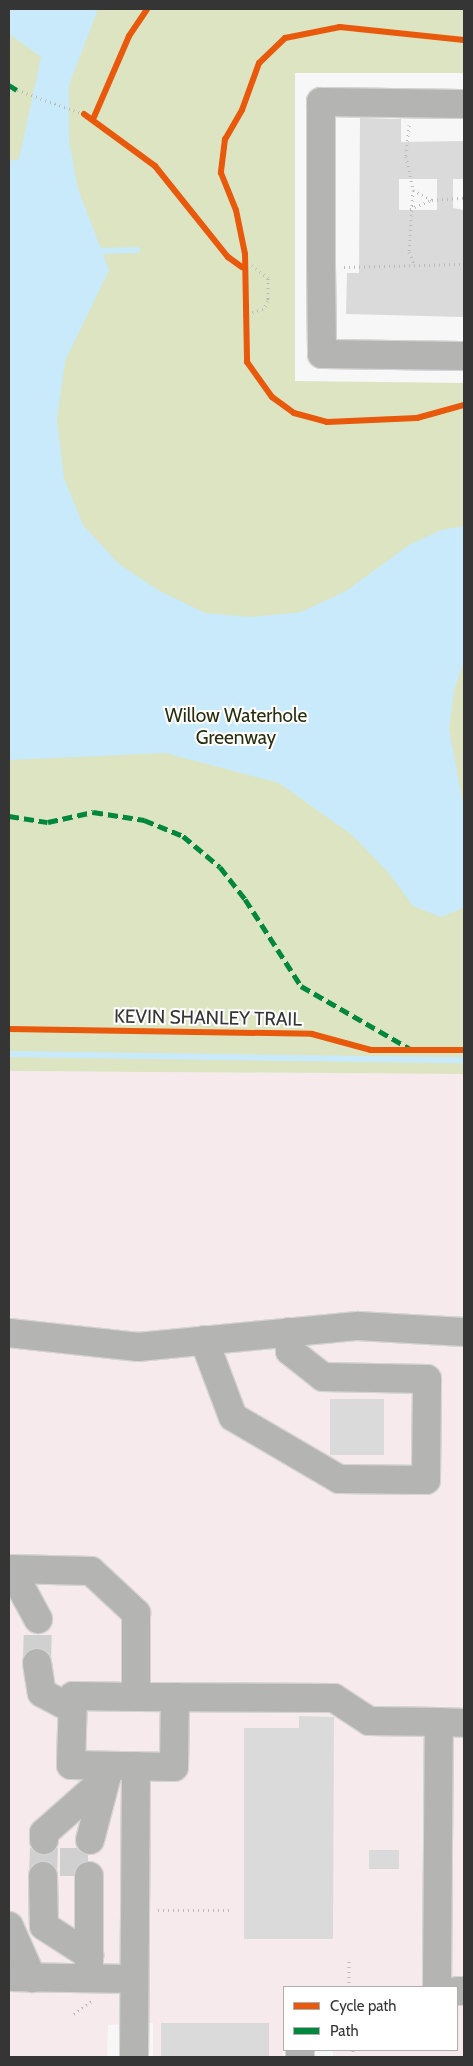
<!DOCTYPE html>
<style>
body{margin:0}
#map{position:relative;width:473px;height:2066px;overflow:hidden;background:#f7f7f7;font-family:Cabin,sans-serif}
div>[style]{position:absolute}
.industrial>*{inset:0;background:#f6eaec}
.green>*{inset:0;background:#dce4c2}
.water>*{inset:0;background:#c9eafa}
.stream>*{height:5.5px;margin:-2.75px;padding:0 2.75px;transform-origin:2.75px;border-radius:2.75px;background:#c9eafa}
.building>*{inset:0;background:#dadada;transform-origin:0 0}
.minor-tunnel>*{height:28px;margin-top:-14px;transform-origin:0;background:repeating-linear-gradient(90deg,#d0d0d0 0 28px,transparent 0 42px)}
.path>*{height:3px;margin-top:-1.5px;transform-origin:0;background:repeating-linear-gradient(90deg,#bbb 0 1px,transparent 0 5px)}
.roads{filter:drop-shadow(1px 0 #d4d4d4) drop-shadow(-1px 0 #d4d4d4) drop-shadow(0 1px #d4d4d4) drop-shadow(0 -1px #d4d4d4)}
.minor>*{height:28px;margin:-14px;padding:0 14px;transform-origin:14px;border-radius:14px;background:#b4b4b3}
.quiet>*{height:5px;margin-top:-2.5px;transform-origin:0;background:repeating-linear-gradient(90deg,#00873e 0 10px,transparent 0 15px)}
.cycleway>*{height:6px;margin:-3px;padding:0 3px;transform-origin:3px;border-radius:3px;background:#e8590c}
span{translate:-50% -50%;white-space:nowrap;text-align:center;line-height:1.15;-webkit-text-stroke:4px #fff;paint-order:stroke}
.park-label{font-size:19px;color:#272e0e}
.street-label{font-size:19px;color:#353536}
.frame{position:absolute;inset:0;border:10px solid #353536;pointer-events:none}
.legend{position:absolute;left:283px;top:1986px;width:175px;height:65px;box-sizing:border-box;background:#fff;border:1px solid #aeaeaf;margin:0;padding:6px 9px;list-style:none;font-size:15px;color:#353536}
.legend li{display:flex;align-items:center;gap:10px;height:25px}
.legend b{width:25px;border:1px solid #aeaeaf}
</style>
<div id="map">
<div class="industrial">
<i style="clip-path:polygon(9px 1071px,464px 1074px,464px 2057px,333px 2057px,333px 2050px,457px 2050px,457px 1987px,284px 1987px,283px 2057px,153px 2057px,153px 2023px,108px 2025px,107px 2057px,9px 2057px)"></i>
</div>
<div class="green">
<i style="clip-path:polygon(9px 9px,464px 9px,464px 73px,295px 73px,295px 381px,464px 383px,464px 1074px,9px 1071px)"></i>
</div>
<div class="water">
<i style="clip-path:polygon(9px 9px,98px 9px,69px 85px,69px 140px,78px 189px,109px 270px,65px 361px,57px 420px,64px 478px,83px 525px,119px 564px,158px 590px,205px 613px,251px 617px,301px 612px,346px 591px,409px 545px,441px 530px,464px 526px,464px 661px,454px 690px,449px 729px,464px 809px,463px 908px,441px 917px,413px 906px,387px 871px,352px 835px,279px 783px,165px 753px,9px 760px,9px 161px,19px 159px,41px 57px,9px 34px)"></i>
</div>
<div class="stream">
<i style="left:94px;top:251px;width:43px;rotate:-1.3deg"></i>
<i style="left:9px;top:1054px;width:455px;rotate:0.8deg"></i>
</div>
<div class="building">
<i style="clip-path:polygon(evenodd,360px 118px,401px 119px,401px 142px,464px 141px,464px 179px,453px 179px,453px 208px,464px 210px,464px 317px,346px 314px,347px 273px,359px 273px,360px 118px,399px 179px,437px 179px,437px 210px,399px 210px,399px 179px)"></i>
<i style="left:330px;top:1399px;width:54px;height:56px"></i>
<i style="clip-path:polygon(299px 1716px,334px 1717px,333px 1939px,244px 1939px,244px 1728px,299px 1728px)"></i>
<i style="left:369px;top:1850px;width:30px;height:19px"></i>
<i style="left:161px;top:2023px;width:108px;height:34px"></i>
</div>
<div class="minor-tunnel">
<i style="left:37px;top:1663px;width:44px;rotate:-88.7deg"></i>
<i style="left:43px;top:1876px;width:36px;rotate:-88deg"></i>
<i style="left:74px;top:1876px;width:36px;rotate:-90deg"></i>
</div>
<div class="path">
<i style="left:17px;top:90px;width:71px;rotate:19.7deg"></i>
<i style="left:409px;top:125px;width:31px;rotate:96deg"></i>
<i style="left:406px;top:156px;width:35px;rotate:78deg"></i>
<i style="left:413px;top:190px;width:62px;rotate:93.7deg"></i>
<i style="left:409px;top:252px;width:15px;rotate:67deg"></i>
<i style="left:413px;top:190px;width:21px;rotate:28deg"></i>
<i style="left:432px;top:200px;width:32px;rotate:-4deg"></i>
<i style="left:410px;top:209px;width:23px;rotate:-23deg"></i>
<i style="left:242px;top:267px;width:10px;rotate:-11deg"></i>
<i style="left:252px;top:265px;width:21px;rotate:39deg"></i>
<i style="left:268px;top:278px;width:23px;rotate:90deg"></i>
<i style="left:268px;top:301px;width:9px;rotate:122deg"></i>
<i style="left:263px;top:309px;width:21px;rotate:163deg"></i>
<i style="left:344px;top:267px;width:120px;rotate:-1.4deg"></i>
<i style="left:158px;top:1910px;width:75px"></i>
<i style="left:349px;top:1987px;width:26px;rotate:-90deg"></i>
<i style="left:74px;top:2014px;width:22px;rotate:-36deg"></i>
<i style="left:353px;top:2057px;width:7px;rotate:-90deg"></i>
</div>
<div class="roads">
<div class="minor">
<i style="left:464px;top:104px;width:143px;rotate:-179.2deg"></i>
<i style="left:321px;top:102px;width:165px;rotate:90deg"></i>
<i style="left:321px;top:267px;width:87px;rotate:89.3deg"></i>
<i style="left:322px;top:354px;width:142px;rotate:0.8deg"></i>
<i style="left:9px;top:1333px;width:130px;rotate:6.2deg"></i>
<i style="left:138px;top:1347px;width:221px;rotate:-5.5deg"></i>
<i style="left:358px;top:1326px;width:106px;rotate:3.2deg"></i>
<i style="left:204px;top:1340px;width:82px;rotate:69.4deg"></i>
<i style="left:233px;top:1417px;width:123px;rotate:30.3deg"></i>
<i style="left:339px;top:1479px;width:87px;rotate:0.7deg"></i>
<i style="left:426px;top:1480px;width:101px;rotate:-89.4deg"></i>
<i style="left:427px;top:1379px;width:104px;rotate:-178.9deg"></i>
<i style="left:323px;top:1377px;width:42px;rotate:-141.8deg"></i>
<i style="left:290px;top:1351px;width:19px;rotate:-93deg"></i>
<i style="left:9px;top:1569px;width:82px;rotate:1.4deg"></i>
<i style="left:91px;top:1571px;width:62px;rotate:43deg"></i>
<i style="left:136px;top:1613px;width:84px;rotate:90deg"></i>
<i style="left:136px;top:1697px;width:198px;rotate:0.3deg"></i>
<i style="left:334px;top:1698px;width:42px;rotate:33.3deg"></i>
<i style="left:369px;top:1721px;width:70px;rotate:0.8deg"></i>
<i style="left:11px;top:1569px;width:57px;rotate:61.6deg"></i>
<i style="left:37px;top:1663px;width:30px;rotate:81deg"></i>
<i style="left:42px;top:1693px;width:34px;rotate:28deg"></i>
<i style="left:136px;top:1697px;width:63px;rotate:-179.1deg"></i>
<i style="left:73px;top:1696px;width:69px;rotate:91.7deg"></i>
<i style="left:71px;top:1765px;width:103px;rotate:1.1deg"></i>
<i style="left:174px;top:1767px;width:70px;rotate:-89.2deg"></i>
<i style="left:44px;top:1840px;width:7px;rotate:-90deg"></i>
<i style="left:44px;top:1833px;width:83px;rotate:-41.6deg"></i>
<i style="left:90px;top:1840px;width:63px;rotate:-75.3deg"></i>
<i style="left:43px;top:1876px;width:50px;rotate:88.9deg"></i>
<i style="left:44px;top:1926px;width:54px;rotate:32.8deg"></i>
<i style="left:89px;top:1876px;width:94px;rotate:90deg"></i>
<i style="left:9px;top:1926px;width:57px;rotate:66.1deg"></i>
<i style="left:9px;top:1977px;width:125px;rotate:0.9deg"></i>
<i style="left:437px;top:1987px;width:265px;rotate:-89.6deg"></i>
<i style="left:439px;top:1722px;width:25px;rotate:2deg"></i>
<i style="left:457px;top:1991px;width:7px"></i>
<i style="left:134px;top:2057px;width:291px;rotate:-89.6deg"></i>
<i style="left:300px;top:2057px;width:7px;rotate:-90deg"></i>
</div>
</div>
<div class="quiet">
<i style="left:9px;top:85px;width:9px;rotate:32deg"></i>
<i style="left:9px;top:816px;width:39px;rotate:9deg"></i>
<i style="left:48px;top:822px;width:46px;rotate:-12.5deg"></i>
<i style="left:93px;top:812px;width:52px;rotate:8.9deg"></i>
<i style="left:144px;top:820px;width:42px;rotate:22.3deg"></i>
<i style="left:183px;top:836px;width:48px;rotate:40deg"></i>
<i style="left:220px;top:867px;width:41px;rotate:52deg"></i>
<i style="left:245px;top:899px;width:103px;rotate:57.2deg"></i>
<i style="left:301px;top:986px;width:125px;rotate:29.9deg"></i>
</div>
<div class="cycleway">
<i style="left:464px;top:40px;width:125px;rotate:-174deg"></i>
<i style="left:340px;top:27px;width:56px;rotate:168.7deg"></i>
<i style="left:285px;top:38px;width:36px;rotate:136deg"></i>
<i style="left:259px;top:63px;width:50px;rotate:109.9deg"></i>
<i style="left:242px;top:110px;width:34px;rotate:120deg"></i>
<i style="left:225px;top:139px;width:34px;rotate:97deg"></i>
<i style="left:221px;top:173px;width:40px;rotate:68deg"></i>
<i style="left:236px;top:210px;width:45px;rotate:78.4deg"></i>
<i style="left:245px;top:254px;width:108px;rotate:88.9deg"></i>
<i style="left:247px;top:362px;width:43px;rotate:54.5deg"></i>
<i style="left:272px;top:397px;width:27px;rotate:36deg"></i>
<i style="left:294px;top:413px;width:34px;rotate:15deg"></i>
<i style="left:327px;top:422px;width:90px;rotate:-2.5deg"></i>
<i style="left:417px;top:418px;width:49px;rotate:-15.5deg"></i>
<i style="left:84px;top:114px;width:88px;rotate:36.2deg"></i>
<i style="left:155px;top:166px;width:117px;rotate:51.3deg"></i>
<i style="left:228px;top:257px;width:17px;rotate:36deg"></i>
<i style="left:94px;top:117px;width:88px;rotate:-66.6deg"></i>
<i style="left:129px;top:36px;width:32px;rotate:-56deg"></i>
<i style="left:9px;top:1029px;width:303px;rotate:0.9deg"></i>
<i style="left:312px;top:1034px;width:61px;rotate:15.2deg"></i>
<i style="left:371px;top:1050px;width:93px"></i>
</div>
<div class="park-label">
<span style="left:236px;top:727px">Willow Waterhole<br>Greenway</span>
</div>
<div class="street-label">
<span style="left:208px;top:1018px;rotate:1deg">KEVIN SHANLEY TRAIL</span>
</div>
<div class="frame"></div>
<ul class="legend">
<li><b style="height:6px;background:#e8590c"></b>Cycle path</li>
<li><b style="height:6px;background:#00873e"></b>Path</li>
</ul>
</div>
